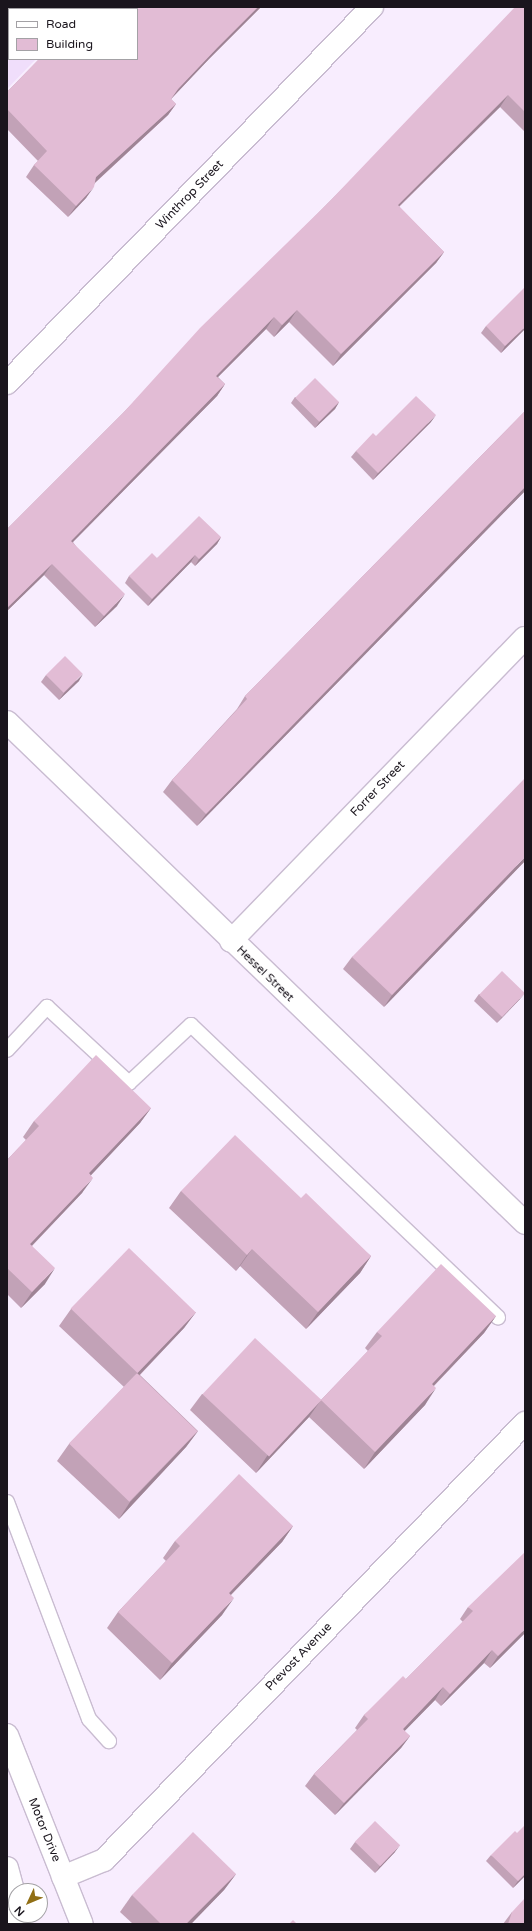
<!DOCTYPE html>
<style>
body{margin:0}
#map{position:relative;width:532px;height:1931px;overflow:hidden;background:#f8edfe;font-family:"Varela Round",sans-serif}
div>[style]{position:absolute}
.built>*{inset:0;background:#f0defb}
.roads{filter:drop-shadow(1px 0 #c9bcd1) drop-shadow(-1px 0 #c9bcd1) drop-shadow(0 1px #c9bcd1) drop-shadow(0 -1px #c9bcd1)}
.lane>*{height:14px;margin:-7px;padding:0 7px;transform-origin:7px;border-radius:7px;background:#fff}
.street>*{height:22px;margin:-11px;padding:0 11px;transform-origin:11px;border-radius:11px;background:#fff}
.primary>*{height:22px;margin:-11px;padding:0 11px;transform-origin:11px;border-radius:11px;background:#fff}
.wall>*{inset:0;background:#c2a2b7}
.shaded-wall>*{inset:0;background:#9e8495}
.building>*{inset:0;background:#e2bcd5;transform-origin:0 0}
span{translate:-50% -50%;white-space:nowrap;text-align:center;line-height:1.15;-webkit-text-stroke:3px #fff;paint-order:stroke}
.street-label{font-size:12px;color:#1a151d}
.frame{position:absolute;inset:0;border:8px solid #1a151d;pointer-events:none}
.legend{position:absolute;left:8px;top:8px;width:130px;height:52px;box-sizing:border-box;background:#fff;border:1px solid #a3a1a5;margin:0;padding:5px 7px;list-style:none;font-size:12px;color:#1a151d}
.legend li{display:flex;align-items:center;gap:8px;height:20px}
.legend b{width:20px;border:1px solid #a3a1a5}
.north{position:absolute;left:8px;top:1883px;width:40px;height:40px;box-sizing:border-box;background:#fff;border:1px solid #a3a1a5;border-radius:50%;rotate:226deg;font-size:11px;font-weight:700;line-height:16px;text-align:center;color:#1a151d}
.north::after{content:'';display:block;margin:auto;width:14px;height:18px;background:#916f15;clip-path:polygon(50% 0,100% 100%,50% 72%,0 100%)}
</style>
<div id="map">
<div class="built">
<i style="clip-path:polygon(7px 7px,86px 7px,9px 9px,9px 59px,36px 59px,7px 89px)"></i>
</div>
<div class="roads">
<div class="lane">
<i style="left:7px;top:1050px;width:59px;rotate:-47.1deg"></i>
<i style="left:47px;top:1007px;width:112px;rotate:42.8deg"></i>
<i style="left:129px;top:1083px;width:85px;rotate:-43.1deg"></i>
<i style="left:191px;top:1025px;width:424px;rotate:43.6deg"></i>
<i style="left:7px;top:1502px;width:232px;rotate:69.3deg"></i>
<i style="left:89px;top:1719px;width:30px;rotate:48deg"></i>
</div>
<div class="street">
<i style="left:7px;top:383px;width:524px;rotate:-45.85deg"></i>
<i style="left:7px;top:722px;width:721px;rotate:44.04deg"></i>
<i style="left:231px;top:941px;width:422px;rotate:-45.9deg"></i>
<i style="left:63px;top:1877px;width:44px;rotate:-22.5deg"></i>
<i style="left:104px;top:1860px;width:607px;rotate:-46.07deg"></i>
</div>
<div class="primary">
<i style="left:7px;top:1735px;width:203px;rotate:68.4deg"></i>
<i style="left:7px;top:1868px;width:34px;rotate:75deg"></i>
<i style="left:18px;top:1915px;width:9px;rotate:84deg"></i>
</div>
</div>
<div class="wall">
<i style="clip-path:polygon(90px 7px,261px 7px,209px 59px,173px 97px,171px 99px,176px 104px,168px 115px,95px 183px,86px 198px,68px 217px,26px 177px,34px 165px,38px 161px,7px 129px,7px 92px)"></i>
<i style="clip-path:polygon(525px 7px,525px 132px,500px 107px,399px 207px,444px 252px,436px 263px,333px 366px,289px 322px,274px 337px,266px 329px,218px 377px,225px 384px,217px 396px,73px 542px,117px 606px,95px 627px,44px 575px,7px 611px,7px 529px,123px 413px,328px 203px)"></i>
<i style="clip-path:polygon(486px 326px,525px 329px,501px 353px,481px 333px)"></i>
<i style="clip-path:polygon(295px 397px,339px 402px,335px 409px,315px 428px,291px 403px)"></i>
<i style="clip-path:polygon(525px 411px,525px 491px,197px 826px,163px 792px,172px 780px,237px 709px,245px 696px)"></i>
<i style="clip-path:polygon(431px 422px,373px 480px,351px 457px,356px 451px)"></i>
<i style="clip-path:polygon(221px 537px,217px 544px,195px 566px,191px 562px,148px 606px,125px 583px,129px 576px,157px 558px)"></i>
<i style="clip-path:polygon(46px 675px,79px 681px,59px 700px,41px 682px)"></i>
<i style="clip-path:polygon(525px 861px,384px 1007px,343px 969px,352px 957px)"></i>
<i style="clip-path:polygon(479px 994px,520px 999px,497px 1023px,474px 1001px)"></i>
<i style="clip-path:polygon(151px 1108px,140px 1123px,91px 1175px,82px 1193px,32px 1246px,45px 1284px,21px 1308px,7px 1294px,7px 1160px,26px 1140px,23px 1137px,34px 1121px)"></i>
<i style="clip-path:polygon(181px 1191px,301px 1198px,371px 1256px,360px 1273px,306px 1329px,240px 1266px,236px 1271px,169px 1208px)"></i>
<i style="clip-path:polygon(71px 1309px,196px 1312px,184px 1328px,140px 1375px,198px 1431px,186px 1447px,119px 1519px,57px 1461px,69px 1444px,124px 1387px,59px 1326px)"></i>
<i style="clip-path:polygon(496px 1316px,484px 1333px,434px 1386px,425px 1405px,364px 1469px,309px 1417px,256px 1473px,190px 1410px,202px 1394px,321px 1400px,368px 1351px,365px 1348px,377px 1332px)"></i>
<i style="clip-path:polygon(293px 1526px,282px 1542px,231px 1595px,222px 1615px,160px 1680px,107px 1628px,118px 1612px,166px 1561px,163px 1558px,175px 1541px)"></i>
<i style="clip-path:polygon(468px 1607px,525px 1633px,490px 1668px,484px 1663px,441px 1706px,435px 1700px,404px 1731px,410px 1736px,401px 1748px,335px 1815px,305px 1786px,314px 1774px,357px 1730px,355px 1728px,364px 1715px,406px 1679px,463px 1622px,460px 1619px)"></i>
<i style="clip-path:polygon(355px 1842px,395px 1852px,375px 1873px,350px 1849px)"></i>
<i style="clip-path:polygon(491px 1855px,525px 1876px,513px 1888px,486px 1861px)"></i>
<i style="clip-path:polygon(236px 1874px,224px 1890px,191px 1924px,133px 1924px,120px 1912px,132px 1895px)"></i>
<i style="clip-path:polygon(512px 1912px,525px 1924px,503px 1924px)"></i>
</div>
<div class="shaded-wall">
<i style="clip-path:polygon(258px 7px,261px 7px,209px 59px,170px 100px,178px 89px,217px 48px)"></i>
<i style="clip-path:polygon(508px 95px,500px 107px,389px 216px,398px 205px)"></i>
<i style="clip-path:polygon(176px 104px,168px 115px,88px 189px,96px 177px)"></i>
<i style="clip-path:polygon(94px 187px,86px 198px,68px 217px,76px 206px)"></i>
<i style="clip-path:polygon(444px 252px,436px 263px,333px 366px,341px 354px)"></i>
<i style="clip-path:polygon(297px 310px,289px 322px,274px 337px,282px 325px)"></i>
<i style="clip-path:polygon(274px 317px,266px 329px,208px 387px,216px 376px)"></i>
<i style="clip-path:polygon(525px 327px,525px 329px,501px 353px,505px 346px)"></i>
<i style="clip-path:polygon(225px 384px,217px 396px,63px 552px,71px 541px)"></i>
<i style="clip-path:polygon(339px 402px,335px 409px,315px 428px,320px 421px)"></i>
<i style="clip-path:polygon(436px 415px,431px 422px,373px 480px,378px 473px)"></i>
<i style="clip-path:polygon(525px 487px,525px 491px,197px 826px,206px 814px)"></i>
<i style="clip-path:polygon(221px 537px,217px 544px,195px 566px,199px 559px)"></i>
<i style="clip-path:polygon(195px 555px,191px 562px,148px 606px,152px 599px)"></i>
<i style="clip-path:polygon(52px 564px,44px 575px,7px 611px,7px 608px)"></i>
<i style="clip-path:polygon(125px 594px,117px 606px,95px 627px,104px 616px)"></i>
<i style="clip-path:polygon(83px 674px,79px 681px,59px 700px,64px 693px)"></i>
<i style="clip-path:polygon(525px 857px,525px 861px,384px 1007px,392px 995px)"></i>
<i style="clip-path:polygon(525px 993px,520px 999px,497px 1023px,502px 1017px)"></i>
<i style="clip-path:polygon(151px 1108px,140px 1123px,78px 1189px,89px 1173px)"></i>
<i style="clip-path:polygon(93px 1178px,82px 1193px,19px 1259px,30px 1244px)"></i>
<i style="clip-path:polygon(252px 1249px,240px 1266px,236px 1271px,247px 1255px)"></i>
<i style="clip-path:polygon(371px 1256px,360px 1273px,306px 1329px,318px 1312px)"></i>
<i style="clip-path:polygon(55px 1268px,45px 1284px,21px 1308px,32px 1292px)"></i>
<i style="clip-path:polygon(196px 1312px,184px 1328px,126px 1389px,137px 1373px)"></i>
<i style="clip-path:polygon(496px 1316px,484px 1333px,420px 1400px,432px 1384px)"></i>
<i style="clip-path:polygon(436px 1388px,425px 1405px,364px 1469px,375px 1452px)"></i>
<i style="clip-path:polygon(321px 1400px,309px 1417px,256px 1473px,267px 1456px)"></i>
<i style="clip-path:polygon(198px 1431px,186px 1447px,119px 1519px,130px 1502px)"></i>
<i style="clip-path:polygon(293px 1526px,282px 1542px,217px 1609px,229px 1593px)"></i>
<i style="clip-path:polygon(234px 1598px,222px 1615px,160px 1680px,172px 1663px)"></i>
<i style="clip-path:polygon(525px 1629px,525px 1633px,490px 1668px,498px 1656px)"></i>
<i style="clip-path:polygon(492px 1650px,484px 1663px,441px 1706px,450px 1694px)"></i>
<i style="clip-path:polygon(443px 1687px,435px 1700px,394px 1742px,403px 1729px)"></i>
<i style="clip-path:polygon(410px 1736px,401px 1748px,335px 1815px,344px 1803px)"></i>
<i style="clip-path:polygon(400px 1845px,395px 1852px,375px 1873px,380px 1866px)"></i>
<i style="clip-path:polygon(236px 1874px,224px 1890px,191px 1924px,186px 1924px)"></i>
<i style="clip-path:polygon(525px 1874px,525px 1876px,513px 1888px,518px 1881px)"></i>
</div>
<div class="building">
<i style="clip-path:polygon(90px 7px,258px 7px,217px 48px,178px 89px,171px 99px,176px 104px,96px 177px,94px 187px,76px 206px,34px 165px,47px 151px,7px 109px,7px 92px,39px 59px,137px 59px,137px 9px,88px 9px)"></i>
<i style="clip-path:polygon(515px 7px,525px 7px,525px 112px,508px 95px,398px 205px,444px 252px,341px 354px,297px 310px,282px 325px,274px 317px,216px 376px,225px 384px,71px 541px,125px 594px,104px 616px,52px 564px,7px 608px,7px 529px,123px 413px,200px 328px,328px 203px)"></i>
<i style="clip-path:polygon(525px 287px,525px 327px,505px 346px,486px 326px)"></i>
<i style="left:315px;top:378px;width:34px;height:28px;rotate:45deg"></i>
<i style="clip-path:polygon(416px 396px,436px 415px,378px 473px,356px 451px,373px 433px,376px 436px)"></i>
<i style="clip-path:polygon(525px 411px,525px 487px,206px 814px,172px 780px,247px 699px,245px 696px)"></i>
<i style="clip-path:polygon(199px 516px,221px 537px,199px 559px,195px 555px,152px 599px,129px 576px,152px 553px,157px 558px)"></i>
<i style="left:65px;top:656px;width:25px;height:27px;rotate:45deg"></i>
<i style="clip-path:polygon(525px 778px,525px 857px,392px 995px,352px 957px)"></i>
<i style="left:502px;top:971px;width:32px;height:33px;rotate:44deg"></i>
<i style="clip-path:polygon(96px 1055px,151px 1108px,89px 1173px,93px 1178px,30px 1244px,55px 1268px,32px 1292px,7px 1268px,7px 1160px,39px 1126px,34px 1121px)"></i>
<i style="clip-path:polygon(235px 1135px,301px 1198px,306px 1193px,371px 1256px,318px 1312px,252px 1249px,247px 1255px,181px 1191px)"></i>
<i style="left:129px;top:1248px;width:93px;height:84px;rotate:44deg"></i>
<i style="clip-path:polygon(441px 1264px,496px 1316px,432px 1384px,436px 1388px,375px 1452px,321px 1400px,382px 1336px,377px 1332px)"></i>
<i style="left:255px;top:1338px;width:91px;height:77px;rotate:43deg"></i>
<i style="left:137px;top:1373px;width:84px;height:98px;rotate:44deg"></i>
<i style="clip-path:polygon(239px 1474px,293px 1526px,229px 1593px,234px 1598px,172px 1663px,118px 1612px,180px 1546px,175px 1541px)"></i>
<i style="clip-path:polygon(525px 1552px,525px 1629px,498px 1656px,492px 1650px,450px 1694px,443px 1687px,403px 1729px,410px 1736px,344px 1803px,314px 1774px,368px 1719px,364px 1715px,403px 1676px,406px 1679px,473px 1611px,468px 1607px)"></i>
<i style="left:375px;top:1821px;width:35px;height:29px;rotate:44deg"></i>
<i style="clip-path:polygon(525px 1825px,525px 1874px,518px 1881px,491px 1855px,515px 1831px,517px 1833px)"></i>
<i style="clip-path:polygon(193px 1832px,236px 1874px,186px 1924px,161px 1924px,132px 1895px)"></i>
<i style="clip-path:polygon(525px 1898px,525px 1924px,508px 1924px,512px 1912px)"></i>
<i style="clip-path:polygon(293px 1920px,297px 1924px,289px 1924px)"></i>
</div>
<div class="street-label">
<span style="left:190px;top:195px;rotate:-46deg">Winthrop Street</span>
<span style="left:378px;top:789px;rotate:-46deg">Forrer Street</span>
<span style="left:265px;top:974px;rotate:44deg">Hessel Street</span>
<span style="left:299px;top:1657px;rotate:-46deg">Prevost Avenue</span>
<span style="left:44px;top:1830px;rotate:68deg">Motor Drive</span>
</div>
<div class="frame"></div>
<ul class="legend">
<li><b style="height:5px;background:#fff"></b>Road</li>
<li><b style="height:11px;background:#e2bcd5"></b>Building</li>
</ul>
<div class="north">N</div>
</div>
